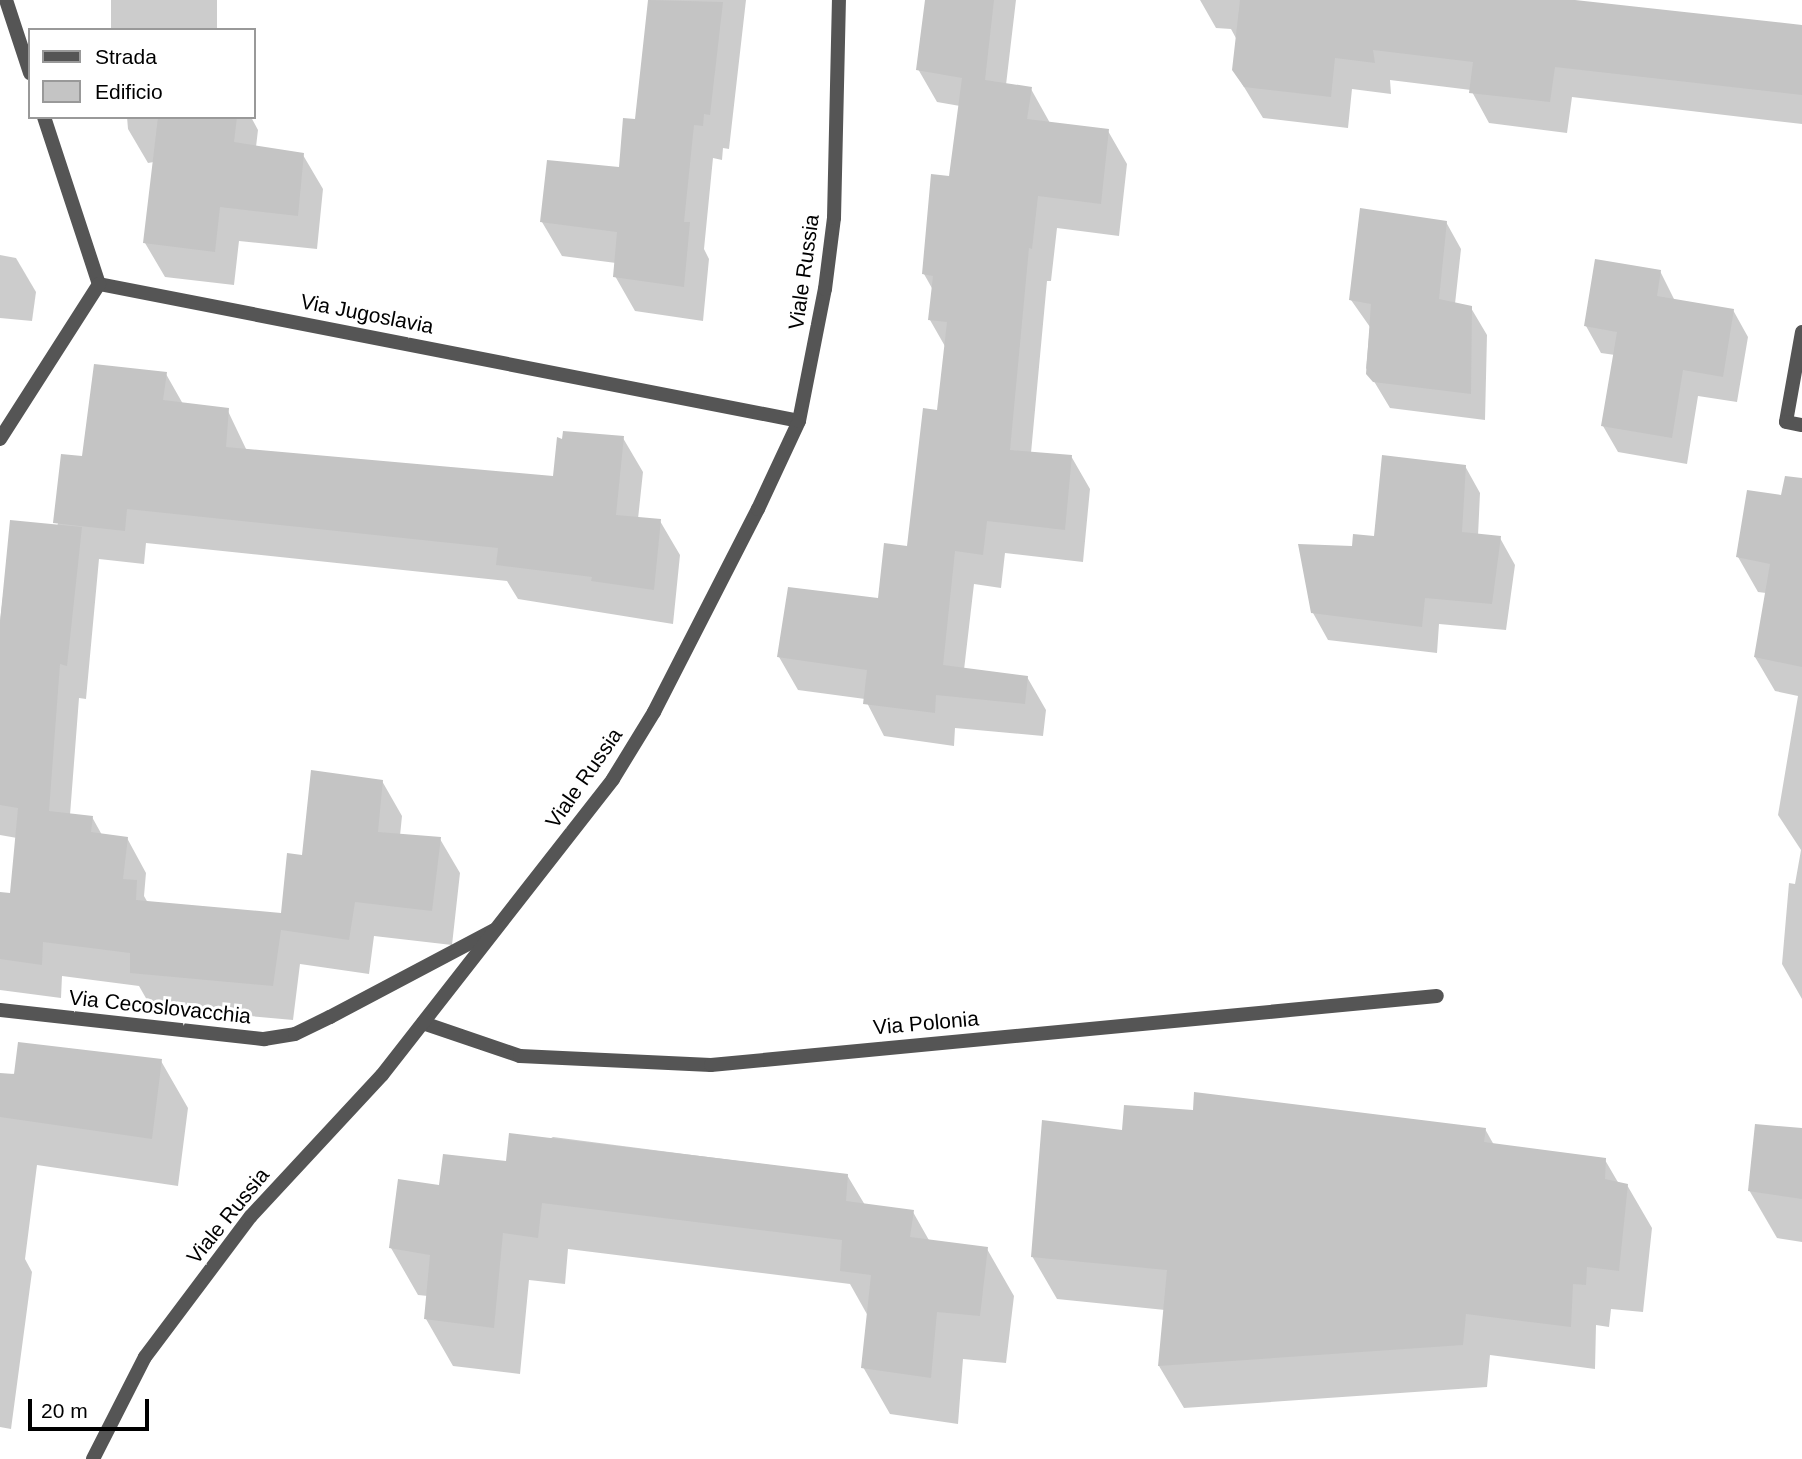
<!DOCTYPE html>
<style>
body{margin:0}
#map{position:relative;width:1802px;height:1459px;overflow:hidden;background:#fff;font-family:Helvetica,sans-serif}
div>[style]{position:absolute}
.shadow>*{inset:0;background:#0003;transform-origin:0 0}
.building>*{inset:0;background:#c4c4c4}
.minor>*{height:14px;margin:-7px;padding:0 7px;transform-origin:7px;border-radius:7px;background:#555}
span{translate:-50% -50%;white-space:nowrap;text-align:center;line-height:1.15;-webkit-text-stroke:6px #fff;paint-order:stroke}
.street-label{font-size:21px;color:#000}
.legend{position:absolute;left:28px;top:28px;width:228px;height:91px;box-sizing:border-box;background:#fff;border:2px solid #999;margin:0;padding:9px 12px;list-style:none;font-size:21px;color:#000}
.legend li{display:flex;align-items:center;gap:14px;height:35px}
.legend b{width:35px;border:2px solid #999}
.scale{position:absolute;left:28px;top:1399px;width:121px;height:32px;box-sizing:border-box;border:4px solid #000;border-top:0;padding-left:9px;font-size:21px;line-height:24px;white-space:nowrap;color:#000;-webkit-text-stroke:5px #fff;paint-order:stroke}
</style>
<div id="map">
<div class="shadow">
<i style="left:111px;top:0;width:106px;height:30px"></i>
<i style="clip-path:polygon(649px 0,746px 0,729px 149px,723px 148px,722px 160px,713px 158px,704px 249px,709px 259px,703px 321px,635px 311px,615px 276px,616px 263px,562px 256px,542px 222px,620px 169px,637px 121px)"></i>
<i style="clip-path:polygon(927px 0,1016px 0,1006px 85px,1031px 89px,1050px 123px,1108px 131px,1127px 164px,1119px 236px,1057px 228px,1051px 281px,1047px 281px,1031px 453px,1071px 456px,1090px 489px,1083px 562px,1005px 553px,1001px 588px,974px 584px,964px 670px,1027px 677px,1046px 710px,1043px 736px,955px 728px,954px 746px,884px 736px,865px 699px,798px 690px,779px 657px,879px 600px,909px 548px,939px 412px,946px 348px,930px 320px,933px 290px,924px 274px,951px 178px,960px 106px,937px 102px,918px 69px)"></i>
<i style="clip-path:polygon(1200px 0,1559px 0,1802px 27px,1802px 124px,1572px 97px,1567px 133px,1489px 123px,1471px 90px,1390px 80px,1391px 94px,1352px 89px,1348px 128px,1263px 118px,1233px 69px,1237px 40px,1231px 29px,1216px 28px)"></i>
<i style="clip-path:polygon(127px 117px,251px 117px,258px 130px,256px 147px,303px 155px,323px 189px,317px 249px,239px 241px,234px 285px,165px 277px,145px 243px,154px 162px,148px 163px,128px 129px)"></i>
<i style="clip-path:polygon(1446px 222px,1461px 249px,1455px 304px,1471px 308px,1487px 335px,1485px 420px,1390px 408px,1366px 368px,1370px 327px,1351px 300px)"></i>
<i style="clip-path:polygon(0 255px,16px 258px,36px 292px,32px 321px,0 318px)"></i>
<i style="clip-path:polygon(1660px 271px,1675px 301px,1733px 310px,1748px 337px,1737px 402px,1698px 396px,1687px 464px,1618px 452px,1603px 426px,1615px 355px,1601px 353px,1586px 326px)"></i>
<i style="clip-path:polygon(166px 374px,183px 404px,227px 409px,247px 451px,555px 478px,623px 438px,643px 472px,638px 519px,660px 521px,680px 555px,673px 624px,518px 599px,507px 581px,146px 543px,144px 564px,99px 559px,86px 699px,79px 698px,70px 815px,92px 817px,102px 835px,127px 838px,146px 873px,144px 896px,148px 903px,282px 915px,303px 857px,382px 781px,402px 816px,400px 836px,440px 839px,460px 873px,452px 945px,374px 936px,369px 974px,300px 964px,293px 1020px,151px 1007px,139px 986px,62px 976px,61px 998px,0 990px,0 894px,12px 895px,17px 838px,0 835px,0 621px,12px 522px,57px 526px,84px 458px)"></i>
<i style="clip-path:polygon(1465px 466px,1480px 493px,1478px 536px,1500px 538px,1515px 565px,1506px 630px,1439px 624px,1437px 653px,1328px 640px,1313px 613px,1354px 548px,1376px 537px)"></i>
<i style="clip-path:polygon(1802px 500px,1802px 999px,1782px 964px,1789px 883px,1795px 884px,1801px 850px,1778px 815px,1798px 696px,1775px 691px,1755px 657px,1766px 593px,1758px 592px,1738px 557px)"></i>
<i style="clip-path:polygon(161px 1061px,188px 1108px,178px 1186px,37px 1165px,25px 1259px,32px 1272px,11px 1429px,0 1427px,0 1075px)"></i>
<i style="clip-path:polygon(1485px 1129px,1494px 1145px,1605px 1160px,1619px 1184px,1627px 1185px,1652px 1228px,1643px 1312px,1611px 1309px,1609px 1327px,1596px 1325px,1595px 1369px,1490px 1355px,1487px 1387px,1184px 1408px,1159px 1366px,1165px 1310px,1057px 1299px,1032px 1256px,1124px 1132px)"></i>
<i style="clip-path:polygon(1802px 1130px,1802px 1242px,1777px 1238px,1749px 1190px)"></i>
<i style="clip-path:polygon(553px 1137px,847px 1175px,865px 1205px,913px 1212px,930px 1242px,987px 1249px,1014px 1296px,1006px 1363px,963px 1359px,958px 1424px,890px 1414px,863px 1367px,868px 1316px,850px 1284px,568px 1249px,565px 1284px,529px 1280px,520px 1374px,453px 1366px,426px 1319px,428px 1296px,418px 1295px,391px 1248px,440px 1187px,508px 1163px)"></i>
</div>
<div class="building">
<i style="clip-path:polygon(648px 0,723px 2px,710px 115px,704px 114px,703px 126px,694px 125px,684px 222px,690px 222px,684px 287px,613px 277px,617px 232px,540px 222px,547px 160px,619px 167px,623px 118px,635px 119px)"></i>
<i style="clip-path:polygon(925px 0,994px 0,985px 80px,1032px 87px,1027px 119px,1109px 129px,1101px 204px,1038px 196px,1032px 249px,1029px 248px,1010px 450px,1072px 455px,1065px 530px,987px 521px,983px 555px,955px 551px,943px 665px,1028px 676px,1025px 704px,936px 695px,935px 713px,863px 704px,867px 670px,777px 657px,788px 587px,878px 598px,884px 543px,907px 546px,923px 408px,937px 410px,947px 322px,928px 320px,933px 276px,922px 274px,931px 174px,949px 176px,962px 78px,916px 70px)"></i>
<i style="clip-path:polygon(1240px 0,1575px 0,1802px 25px,1802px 95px,1555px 67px,1550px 102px,1469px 93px,1473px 62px,1373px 50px,1375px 63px,1335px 58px,1331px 97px,1244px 87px,1232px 70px)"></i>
<i style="clip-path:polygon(158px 117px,237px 117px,234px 142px,304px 153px,298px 216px,220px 207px,215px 252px,143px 243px)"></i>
<i style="clip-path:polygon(1360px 208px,1447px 221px,1439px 299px,1472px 306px,1471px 394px,1373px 382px,1366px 374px,1371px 304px,1349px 300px)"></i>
<i style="clip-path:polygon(1595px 259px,1661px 270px,1657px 296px,1734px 309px,1723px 377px,1683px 370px,1672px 438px,1601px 426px,1617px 332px,1584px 326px)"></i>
<i style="clip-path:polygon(94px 364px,167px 372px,163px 400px,229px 408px,226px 447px,553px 476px,557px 437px,562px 439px,563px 431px,624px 436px,616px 515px,661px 519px,654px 590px,591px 581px,592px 577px,496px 565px,498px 548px,127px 509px,125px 531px,53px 523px,61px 454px,82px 456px)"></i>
<i style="clip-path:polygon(1382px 455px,1466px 465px,1462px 532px,1501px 536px,1492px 604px,1425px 598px,1422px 627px,1311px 613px,1298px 544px,1352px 546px,1353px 534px,1374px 536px)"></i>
<i style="clip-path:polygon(1785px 476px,1802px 478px,1802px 667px,1754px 657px,1770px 564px,1736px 557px,1747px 490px,1781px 495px)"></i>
<i style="clip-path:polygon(10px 520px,82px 527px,67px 666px,60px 664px,49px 811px,93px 816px,91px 832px,128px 837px,123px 879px,137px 880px,136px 900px,281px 913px,287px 853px,302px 855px,311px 770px,383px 780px,378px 832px,441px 837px,432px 911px,355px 902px,349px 940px,281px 930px,273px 986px,130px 973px,130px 953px,43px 942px,42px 965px,0 959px,0 892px,10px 893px,18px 808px,0 805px,0 622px)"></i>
<i style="clip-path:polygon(18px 1042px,162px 1059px,152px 1139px,0 1117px,0 1073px,14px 1074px)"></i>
<i style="clip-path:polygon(1194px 1092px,1486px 1128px,1484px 1142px,1606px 1158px,1605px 1179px,1628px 1184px,1619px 1271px,1587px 1267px,1586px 1285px,1573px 1284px,1571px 1327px,1466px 1314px,1463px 1345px,1158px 1366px,1167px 1270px,1031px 1257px,1042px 1120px,1122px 1130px,1124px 1105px,1193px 1110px)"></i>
<i style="clip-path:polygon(1755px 1124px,1802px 1128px,1802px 1199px,1748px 1191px)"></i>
<i style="clip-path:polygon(509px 1133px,848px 1174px,846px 1201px,914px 1210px,910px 1237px,988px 1247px,980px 1316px,937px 1312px,931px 1378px,861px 1368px,871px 1275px,840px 1271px,842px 1240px,542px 1203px,538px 1238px,503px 1233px,494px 1328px,424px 1319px,430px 1255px,389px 1248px,398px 1179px,439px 1185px,443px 1154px,506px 1161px)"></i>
</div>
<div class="minor">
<i style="left:6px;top:0;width:77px;rotate:71.8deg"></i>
<i style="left:44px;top:117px;width:176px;rotate:71.8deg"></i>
<i style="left:99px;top:284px;width:713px;rotate:11.07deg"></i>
<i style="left:1802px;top:332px;width:91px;rotate:100.1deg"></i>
<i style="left:1786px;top:422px;width:16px;rotate:11deg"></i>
<i style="left:0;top:439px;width:184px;rotate:-57.4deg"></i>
<i style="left:0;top:1010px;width:266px;rotate:6.3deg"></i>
<i style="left:264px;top:1039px;width:31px;rotate:-9deg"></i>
<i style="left:295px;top:1034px;width:39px;rotate:-26deg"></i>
<i style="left:330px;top:1017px;width:186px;rotate:-27.9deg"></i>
<i style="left:423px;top:1023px;width:102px;rotate:18.8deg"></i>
<i style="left:520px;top:1056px;width:191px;rotate:2.7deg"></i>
<i style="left:711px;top:1065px;width:729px;rotate:-5.43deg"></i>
<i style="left:93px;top:1459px;width:114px;rotate:-63deg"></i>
<i style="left:145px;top:1357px;width:176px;rotate:-53.1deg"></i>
<i style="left:251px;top:1216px;width:192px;rotate:-47.1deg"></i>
<i style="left:382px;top:1075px;width:375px;rotate:-52deg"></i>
<i style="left:613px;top:779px;width:79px;rotate:-58.5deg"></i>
<i style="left:654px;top:712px;width:228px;rotate:-62.9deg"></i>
<i style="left:758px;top:509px;width:97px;rotate:-65deg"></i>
<i style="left:799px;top:421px;width:135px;rotate:-78.9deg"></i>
<i style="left:825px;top:289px;width:72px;rotate:-82.8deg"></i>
<i style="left:834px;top:218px;width:218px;rotate:-88.7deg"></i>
</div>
<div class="street-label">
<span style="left:804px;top:272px;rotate:-82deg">Viale Russia</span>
<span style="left:367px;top:314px;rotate:11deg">Via Jugoslavia</span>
<span style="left:584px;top:778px;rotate:-55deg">Viale Russia</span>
<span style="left:160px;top:1007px;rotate:6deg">Via Cecoslovacchia</span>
<span style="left:926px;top:1023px;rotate:-5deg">Via Polonia</span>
<span style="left:228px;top:1216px;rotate:-51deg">Viale Russia</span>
</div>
<ul class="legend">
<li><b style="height:9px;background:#555"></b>Strada</li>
<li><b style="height:19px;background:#c4c4c4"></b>Edificio</li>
</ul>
<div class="scale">20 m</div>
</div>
